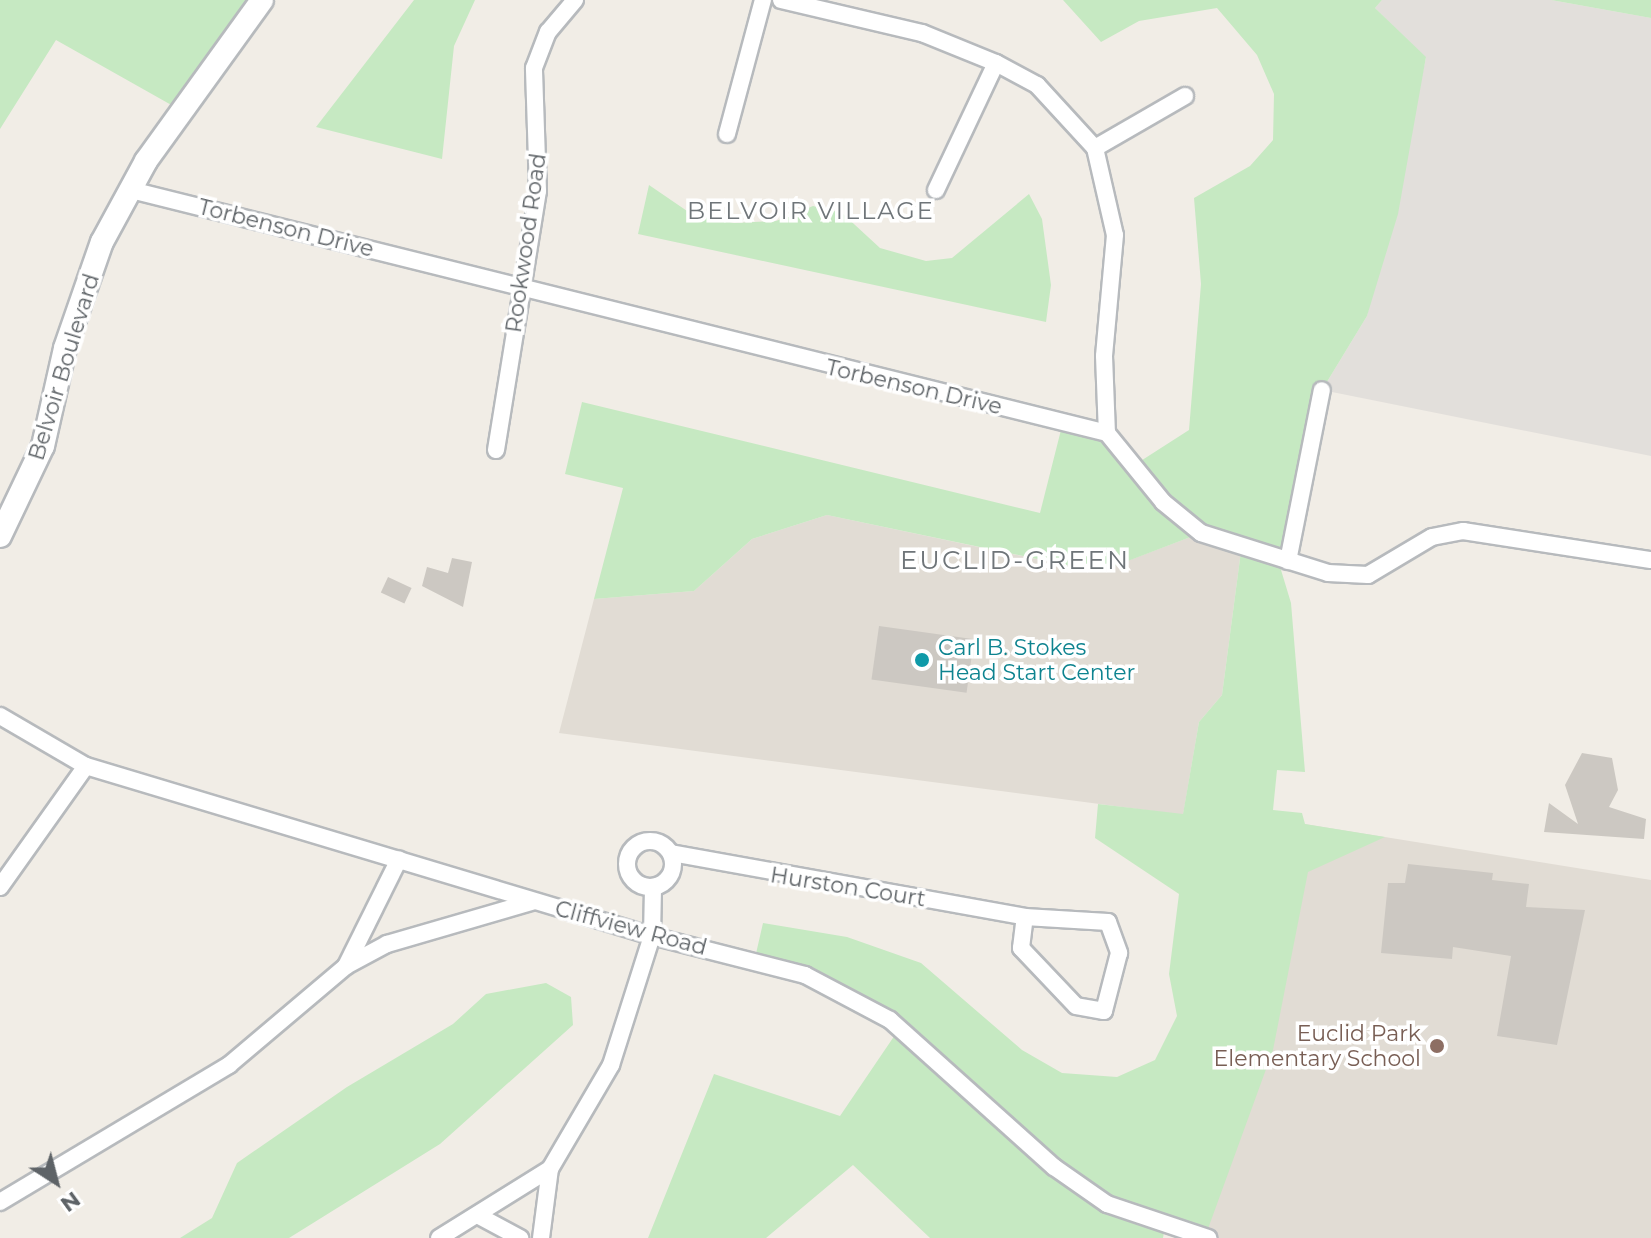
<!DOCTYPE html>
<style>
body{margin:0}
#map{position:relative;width:1651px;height:1238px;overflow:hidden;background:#f1ede6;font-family:Montserrat,sans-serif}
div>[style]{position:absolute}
.industrial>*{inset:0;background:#e2dfdb}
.education>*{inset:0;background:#e1dcd4}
.green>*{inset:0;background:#c6e9c2}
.building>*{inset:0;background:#ccc8c2;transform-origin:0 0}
.roads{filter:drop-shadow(2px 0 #b7babd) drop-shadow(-2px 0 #b7babd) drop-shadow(0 2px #b7babd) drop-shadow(0 -2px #b7babd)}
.minor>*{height:16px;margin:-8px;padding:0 8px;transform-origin:8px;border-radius:8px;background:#fff}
.minor>.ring{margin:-8px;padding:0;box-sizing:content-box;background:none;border:16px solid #fff;border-radius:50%}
.tertiary>*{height:22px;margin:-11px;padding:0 11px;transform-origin:11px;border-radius:11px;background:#fff}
.dots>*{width:22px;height:22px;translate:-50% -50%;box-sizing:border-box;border:4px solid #fff;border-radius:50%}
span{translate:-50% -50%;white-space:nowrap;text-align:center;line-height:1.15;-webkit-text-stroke:7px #fff;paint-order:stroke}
.street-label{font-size:22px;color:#5e6367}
.culture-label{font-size:22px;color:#0d838f}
.left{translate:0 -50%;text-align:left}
.education-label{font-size:22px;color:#785e54}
.right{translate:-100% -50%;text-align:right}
.neighbourhood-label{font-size:24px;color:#6f7579;letter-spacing:2px}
.quarter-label{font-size:26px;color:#6f7579;letter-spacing:2px}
.north{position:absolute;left:16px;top:1142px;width:80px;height:80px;-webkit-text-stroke:6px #fff;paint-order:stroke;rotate:144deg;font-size:22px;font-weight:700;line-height:32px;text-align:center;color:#5e6367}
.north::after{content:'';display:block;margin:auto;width:28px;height:36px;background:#5e6367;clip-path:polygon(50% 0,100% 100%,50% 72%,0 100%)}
</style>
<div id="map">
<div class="industrial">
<i style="clip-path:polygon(1382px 0,1551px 0,1651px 18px,1651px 456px,1322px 390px,1367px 316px,1426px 58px,1375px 8px)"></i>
</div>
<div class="education">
<i style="clip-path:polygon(827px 515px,1098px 572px,1201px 533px,1241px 551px,1222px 695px,1199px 722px,1183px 815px,559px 733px,594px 599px,694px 591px,752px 539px)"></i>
<i style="clip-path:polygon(1260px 817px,1651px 880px,1651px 1238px,1208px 1238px,1195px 1213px)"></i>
</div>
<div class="green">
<i style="clip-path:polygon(0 0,262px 0,182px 111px,56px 40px,0 129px)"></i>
<i style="clip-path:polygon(414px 0,475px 0,454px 46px,442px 159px,316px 127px)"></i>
<i style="clip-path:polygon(1063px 0,1382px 0,1375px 8px,1426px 57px,1398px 214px,1367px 316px,1322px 390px,1288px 561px,1278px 560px,1291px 603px,1305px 772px,1277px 770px,1273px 810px,1302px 813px,1305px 824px,1385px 837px,1308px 872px,1273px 1050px,1205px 1237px,1165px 1226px,1163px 1238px,930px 1238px,853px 1165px,766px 1238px,648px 1238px,714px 1074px,840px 1116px,899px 1029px,755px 958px,763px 923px,847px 937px,921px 963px,1022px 1050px,1062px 1073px,1117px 1077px,1155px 1060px,1177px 1016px,1169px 974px,1179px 894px,1095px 838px,1098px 804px,1183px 814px,1199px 722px,1222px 695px,1241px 551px,1201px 533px,1099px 572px,827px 515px,752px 539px,694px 591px,594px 599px,623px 488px,565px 474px,582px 402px,1040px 513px,1063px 422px,1107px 433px,1136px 464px,1189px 430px,1201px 284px,1194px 198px,1250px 166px,1273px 140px,1274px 94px,1257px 55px,1217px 8px,1139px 21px,1101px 42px)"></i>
<i style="clip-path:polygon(1551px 0,1651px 0,1651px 18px)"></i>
<i style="clip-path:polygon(649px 185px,690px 213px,734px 223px,776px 221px,813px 206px,842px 213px,880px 248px,926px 261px,952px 258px,1029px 194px,1042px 219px,1051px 285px,1046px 322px,638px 234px)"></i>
<i style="clip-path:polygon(546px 983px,571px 997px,573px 1025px,440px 1144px,289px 1238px,180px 1238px,212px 1218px,237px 1163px,347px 1087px,453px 1024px,486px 994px)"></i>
</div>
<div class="building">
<i style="clip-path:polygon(452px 558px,472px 562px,463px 607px,422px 586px,427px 567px,448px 573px)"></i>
<i style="left:388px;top:577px;width:26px;height:17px;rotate:25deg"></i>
<i style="left:879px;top:626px;width:96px;height:54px;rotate:8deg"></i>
<i style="clip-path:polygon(1582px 753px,1612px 758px,1618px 790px,1609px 807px,1646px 819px,1644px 839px,1544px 832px,1549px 803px,1578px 824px,1565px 785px)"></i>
<i style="clip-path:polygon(1408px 864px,1493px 873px,1492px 880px,1529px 884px,1526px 907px,1585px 910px,1557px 1045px,1497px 1036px,1511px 956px,1453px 947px,1452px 959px,1381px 953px,1388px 883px,1405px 883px)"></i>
</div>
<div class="roads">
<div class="minor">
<i style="left:781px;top:0;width:145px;rotate:13.2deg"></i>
<i style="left:922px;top:33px;width:80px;rotate:22.1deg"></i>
<i style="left:996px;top:63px;width:47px;rotate:28.2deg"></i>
<i style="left:1037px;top:85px;width:86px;rotate:47.4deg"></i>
<i style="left:1095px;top:148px;width:89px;rotate:77.1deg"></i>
<i style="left:1115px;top:235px;width:121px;rotate:95.2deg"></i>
<i style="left:1104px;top:356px;width:77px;rotate:87.8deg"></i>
<i style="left:727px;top:134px;width:139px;rotate:-75deg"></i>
<i style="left:1095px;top:148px;width:104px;rotate:-30deg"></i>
<i style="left:131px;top:190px;width:1006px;rotate:13.98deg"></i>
<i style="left:1107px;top:433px;width:89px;rotate:50.9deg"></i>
<i style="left:1163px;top:502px;width:49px;rotate:39.2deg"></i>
<i style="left:1201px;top:533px;width:133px;rotate:17.5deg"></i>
<i style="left:1328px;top:573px;width:40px;rotate:2.9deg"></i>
<i style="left:1368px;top:575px;width:74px;rotate:-30.7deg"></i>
<i style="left:1432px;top:537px;width:32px;rotate:-11deg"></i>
<i style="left:1463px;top:531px;width:190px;rotate:8.8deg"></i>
<i style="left:936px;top:190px;width:140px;rotate:-64.7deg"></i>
<i style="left:496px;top:450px;width:262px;rotate:-80.8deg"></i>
<i style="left:538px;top:191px;width:123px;rotate:-91.9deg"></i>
<i style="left:534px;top:68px;width:39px;rotate:-69deg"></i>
<i style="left:548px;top:32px;width:42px;rotate:-49.8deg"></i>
<i style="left:1288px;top:561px;width:174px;rotate:-78.8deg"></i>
<i style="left:0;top:716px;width:99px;rotate:30.2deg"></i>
<i style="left:86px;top:766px;width:591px;rotate:16.72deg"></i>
<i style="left:652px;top:936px;width:158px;rotate:14.3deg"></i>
<i style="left:805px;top:975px;width:96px;rotate:27.9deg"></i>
<i style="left:890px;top:1020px;width:220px;rotate:41.9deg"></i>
<i style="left:1054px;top:1167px;width:65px;rotate:34.9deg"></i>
<i style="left:1107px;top:1204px;width:107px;rotate:18.6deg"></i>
<i class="ring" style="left:627px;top:841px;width:30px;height:30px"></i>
<i style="left:671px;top:853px;width:360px;rotate:10.2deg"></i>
<i style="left:1025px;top:917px;width:83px;rotate:3.4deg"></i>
<i style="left:1108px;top:922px;width:33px;rotate:70deg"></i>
<i style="left:1119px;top:953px;width:60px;rotate:104.5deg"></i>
<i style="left:1104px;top:1011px;width:28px;rotate:-170deg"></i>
<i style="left:1076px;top:1006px;width:80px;rotate:-133.5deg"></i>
<i style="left:1021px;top:948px;width:31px;rotate:-83deg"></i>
<i style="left:0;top:887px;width:148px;rotate:-54.6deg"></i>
<i style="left:346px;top:966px;width:119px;rotate:-63.6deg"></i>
<i style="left:0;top:1202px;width:267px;rotate:-30.9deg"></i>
<i style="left:229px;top:1065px;width:153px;rotate:-40.2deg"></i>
<i style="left:346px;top:966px;width:47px;rotate:-28.2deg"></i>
<i style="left:387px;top:944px;width:151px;rotate:-16.2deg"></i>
<i style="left:479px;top:1216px;width:47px;rotate:28.2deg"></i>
<i style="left:439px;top:1238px;width:131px;rotate:-31.9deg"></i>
<i style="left:550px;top:1169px;width:121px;rotate:-59.6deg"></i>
<i style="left:611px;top:1065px;width:135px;rotate:-72.4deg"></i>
<i style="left:652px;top:936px;width:49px;rotate:-88.8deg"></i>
<i style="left:541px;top:1238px;width:70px;rotate:-82.6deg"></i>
</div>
<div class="tertiary">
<i style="left:0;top:536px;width:100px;rotate:-64.5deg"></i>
<i style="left:43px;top:446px;width:100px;rotate:-77.3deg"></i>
<i style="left:65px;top:348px;width:112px;rotate:-70.8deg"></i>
<i style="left:102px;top:242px;width:92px;rotate:-61.5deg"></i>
<i style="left:146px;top:161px;width:198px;rotate:-54.2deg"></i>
</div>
</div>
<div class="dots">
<i style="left:922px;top:660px;background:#0f9aa8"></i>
<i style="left:1437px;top:1046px;background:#8d6e63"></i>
</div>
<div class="street-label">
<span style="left:286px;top:228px;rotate:14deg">Torbenson Drive</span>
<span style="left:526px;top:243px;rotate:-82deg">Rookwood Road</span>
<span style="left:64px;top:367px;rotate:-73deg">Belvoir Boulevard</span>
<span style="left:914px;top:387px;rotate:13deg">Torbenson Drive</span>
<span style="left:848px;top:887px;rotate:9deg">Hurston Court</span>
<span style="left:631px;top:928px;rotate:15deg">Cliffview Road</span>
</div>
<div class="culture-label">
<span class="left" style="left:938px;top:660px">Carl B. Stokes<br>Head Start Center</span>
</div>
<div class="education-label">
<span class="right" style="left:1421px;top:1046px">Euclid Park<br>Elementary School</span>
</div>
<div class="neighbourhood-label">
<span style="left:811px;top:211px">BELVOIR VILLAGE</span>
</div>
<div class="quarter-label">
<span style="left:1015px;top:561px">EUCLID-GREEN</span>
</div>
<div class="north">N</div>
</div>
